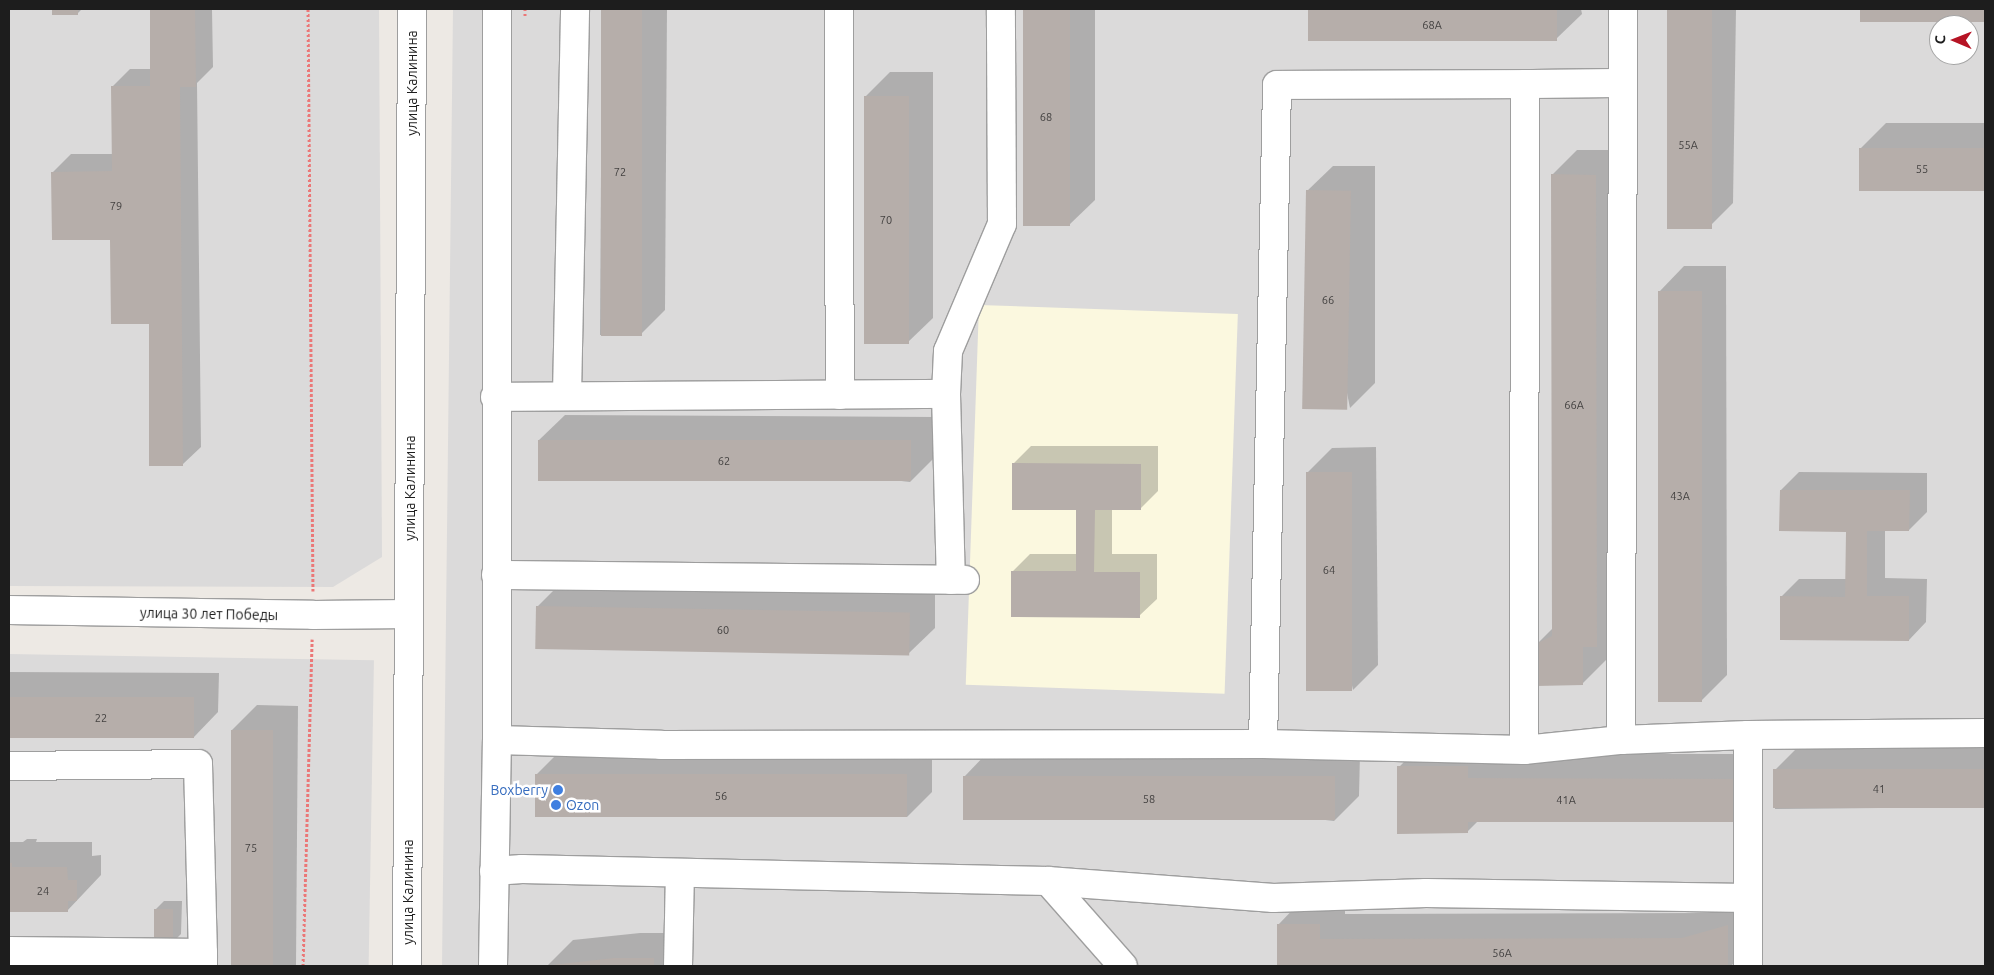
<!DOCTYPE html>
<meta charset="utf-8">
<style>
body{margin:0}
#map{position:relative;width:1994px;height:975px;overflow:hidden;background:#ede9e4;font-family:Ubuntu,sans-serif}
div>[style]{position:absolute}
.residential>*{inset:0;background:#dbdada;transform-origin:0 0}
.education>*{inset:0;background:#fbf8df;transform-origin:0 0}
.shadow>*{inset:0;background:#0003;transform-origin:0 0}
.building>*{inset:0;background:#b6aeaa;transform-origin:0 0}
.path>*{height:3px;margin-top:-1.5px;transform-origin:0;background:repeating-linear-gradient(90deg,#eb7777 0 2.5px,transparent 0 5px)}
.roads{filter:drop-shadow(1px 0 #9e9e9e) drop-shadow(-1px 0 #9e9e9e) drop-shadow(0 1px #9e9e9e) drop-shadow(0 -1px #9e9e9e)}
.minor>*{height:28px;margin:-14px;padding:0 14px;transform-origin:14px;border-radius:14px;background:#fff}
.dots>*{width:14px;height:14px;translate:-50% -50%;box-sizing:border-box;border:2px solid #fff;border-radius:50%}
span{translate:-50% -50%;white-space:nowrap;text-align:center;line-height:1.15;-webkit-text-stroke:5px #fff;paint-order:stroke}
.number-label{font-size:11px;color:#434140}
.number-label span{-webkit-text-stroke-width:0}
.street-label{font-size:14px;color:#1d1d1d}
.shop-label{font-size:14px;color:#366cbe}
.right{translate:-100% -50%;text-align:right}
.left{translate:0 -50%;text-align:left}
.frame{position:absolute;inset:0;border:10px solid #1d1d1d;pointer-events:none}
.north{position:absolute;left:1929px;top:15px;width:50px;height:50px;box-sizing:border-box;background:#fff;border:1px solid #a5a5a5;border-radius:50%;rotate:271deg;font-size:14px;font-weight:700;line-height:20px;text-align:center;color:#1d1d1d}
.north::after{content:'';display:block;margin:auto;width:18px;height:22px;background:#b61425;clip-path:polygon(50% 0,100% 100%,50% 72%,0 100%)}
</style>
<div id="map">
<div class="residential">
<i style="clip-path:polygon(9px 9px,379px 9px,382px 557px,333px 587px,9px 586px)"></i>
<i style="clip-path:polygon(evenodd,453px 9px,1985px 9px,1985px 966px,442px 966px,453px 9px,1939px 25px,1969px 25px,1969px 55px,1939px 55px,1939px 25px)"></i>
<i style="left:9px;top:654px;width:365px;height:312px;rotate:1deg"></i>
</div>
<div class="education">
<i style="left:979px;top:305px;width:259px;height:380px;rotate:2deg"></i>
</div>
<div class="shadow">
<i style="clip-path:polygon(54px 9px,82px 9px,77px 14px,54px 13px)"></i>
<i style="clip-path:polygon(151px 9px,212px 9px,213px 67px,197px 83px,201px 447px,183px 464px,150px 323px,111px 238px,53px 172px,71px 154px,113px 154px,112px 87px,130px 69px,151px 69px)"></i>
<i style="clip-path:polygon(602px 9px,667px 9px,665px 310px,640px 335px,600px 335px)"></i>
<i style="clip-path:polygon(1024px 9px,1095px 9px,1095px 200px,1069px 225px,1024px 225px)"></i>
<i style="clip-path:polygon(1309px 9px,1581px 9px,1582px 14px,1556px 39px,1309px 40px)"></i>
<i style="clip-path:polygon(1669px 9px,1736px 9px,1733px 203px,1708px 228px,1667px 228px)"></i>
<i style="left:1862px;top:9px;width:123px;height:12px"></i>
<i style="clip-path:polygon(890px 72px,933px 72px,933px 318px,907px 343px,865px 97px)"></i>
<i style="clip-path:polygon(1886px 123px,1985px 123px,1985px 189px,1861px 189px,1861px 148px)"></i>
<i style="clip-path:polygon(1577px 150px,1620px 150px,1621px 620px,1607px 634px,1607px 659px,1582px 684px,1537px 644px,1553px 628px,1552px 175px)"></i>
<i style="clip-path:polygon(1333px 166px,1375px 166px,1375px 383px,1350px 408px,1307px 191px)"></i>
<i style="clip-path:polygon(1684px 266px,1726px 266px,1727px 675px,1702px 700px,1659px 292px)"></i>
<i style="clip-path:polygon(565px 415px,936px 417px,935px 457px,910px 482px,539px 440px)"></i>
<i style="clip-path:polygon(1031px 446px,1158px 446px,1158px 491px,1140px 509px,1112px 509px,1112px 554px,1157px 554px,1157px 599px,1139px 616px,1012px 572px,1030px 554px,1077px 554px,1078px 509px,1013px 464px)"></i>
<i style="clip-path:polygon(1376px 447px,1378px 665px,1353px 690px,1307px 473px,1332px 448px)"></i>
<i style="clip-path:polygon(1799px 472px,1927px 473px,1927px 512px,1909px 530px,1885px 530px,1885px 578px,1927px 579px,1926px 622px,1909px 640px,1781px 597px,1799px 579px,1847px 579px,1847px 530px,1781px 490px)"></i>
<i style="clip-path:polygon(562px 582px,935px 587px,935px 628px,909px 653px,537px 607px)"></i>
<i style="clip-path:polygon(9px 672px,219px 673px,218px 712px,193px 738px,9px 737px)"></i>
<i style="clip-path:polygon(257px 705px,298px 706px,296px 966px,231px 966px,232px 730px)"></i>
<i style="clip-path:polygon(1424px 742px,1493px 754px,1759px 754px,1759px 796px,1734px 821px,1479px 820px,1467px 832px,1399px 767px)"></i>
<i style="clip-path:polygon(1985px 744px,1985px 807px,1775px 809px,1774px 771px,1799px 746px)"></i>
<i style="clip-path:polygon(562px 749px,932px 750px,932px 792px,907px 817px,537px 774px)"></i>
<i style="clip-path:polygon(989px 751px,1360px 754px,1359px 796px,1334px 821px,964px 777px)"></i>
<i style="clip-path:polygon(27px 839px,37px 839px,36px 842px,92px 842px,92px 856px,101px 855px,101px 875px,67px 911px,9px 911px,9px 842px,23px 842px)"></i>
<i style="clip-path:polygon(1303px 899px,1345px 899px,1345px 914px,1708px 913px,1753px 900px,1753px 944px,1731px 966px,1278px 966px,1278px 925px)"></i>
<i style="clip-path:polygon(164px 901px,182px 901px,181px 934px,172px 943px,155px 910px)"></i>
<i style="clip-path:polygon(640px 933px,679px 933px,676px 966px,547px 966px,573px 940px)"></i>
</div>
<div class="building">
<i style="left:52px;top:9px;width:26px;height:6px"></i>
<i style="clip-path:polygon(150px 9px,195px 9px,196px 87px,180px 87px,183px 466px,149px 466px,149px 324px,111px 324px,110px 240px,52px 240px,51px 172px,112px 171px,111px 86px,150px 86px)"></i>
<i style="left:601px;top:9px;width:41px;height:327px"></i>
<i style="left:1023px;top:9px;width:47px;height:217px"></i>
<i style="left:1308px;top:9px;width:249px;height:32px"></i>
<i style="left:1667px;top:9px;width:45px;height:220px"></i>
<i style="left:1860px;top:9px;width:125px;height:13px"></i>
<i style="left:864px;top:96px;width:45px;height:248px"></i>
<i style="left:1859px;top:148px;width:126px;height:43px"></i>
<i style="clip-path:polygon(1551px 174px,1596px 175px,1597px 647px,1583px 647px,1583px 685px,1536px 686px,1536px 644px,1552px 636px)"></i>
<i style="left:1306px;top:190px;width:45px;height:219px;rotate:1deg"></i>
<i style="left:1658px;top:291px;width:44px;height:411px"></i>
<i style="left:538px;top:440px;width:373px;height:41px"></i>
<i style="clip-path:polygon(1012px 463px,1141px 464px,1141px 510px,1095px 510px,1094px 572px,1140px 572px,1140px 618px,1011px 617px,1011px 571px,1076px 571px,1076px 510px,1012px 510px)"></i>
<i style="left:1306px;top:472px;width:46px;height:219px"></i>
<i style="clip-path:polygon(1780px 490px,1910px 490px,1909px 531px,1867px 531px,1867px 596px,1909px 596px,1909px 641px,1780px 640px,1780px 596px,1845px 597px,1846px 532px,1779px 531px)"></i>
<i style="left:536px;top:606px;width:374px;height:43px;rotate:1deg"></i>
<i style="left:9px;top:697px;width:185px;height:41px"></i>
<i style="left:231px;top:730px;width:42px;height:236px"></i>
<i style="clip-path:polygon(1397px 766px,1468px 766px,1468px 778px,1734px 779px,1734px 822px,1468px 822px,1468px 833px,1397px 834px)"></i>
<i style="left:1985px;top:769px;width:39px;height:212px;rotate:90deg"></i>
<i style="left:535px;top:774px;width:372px;height:43px"></i>
<i style="left:963px;top:776px;width:372px;height:44px"></i>
<i style="clip-path:polygon(9px 863px,12px 863px,12px 867px,67px 867px,68px 880px,77px 880px,77px 901px,68px 901px,68px 912px,9px 912px)"></i>
<i style="left:173px;top:909px;width:35px;height:19px;rotate:90deg"></i>
<i style="clip-path:polygon(1277px 924px,1320px 924px,1320px 939px,1682px 938px,1728px 925px,1728px 966px,1277px 966px)"></i>
<i style="clip-path:polygon(614px 958px,654px 958px,654px 966px,543px 966px)"></i>
</div>
<div class="path">
<i style="left:308px;top:9px;width:582px;rotate:89.51deg"></i>
<i style="left:525px;top:16px;width:7px;rotate:-90deg"></i>
<i style="left:303px;top:966px;width:327px;rotate:-88.4deg"></i>
</div>
<div class="roads">
<div class="minor">
<i style="left:839px;top:9px;width:386px;rotate:89.9deg"></i>
<i style="left:1525px;top:84px;width:97px;rotate:-0.6deg"></i>
<i style="left:946px;top:394px;width:43px;rotate:-87.3deg"></i>
<i style="left:948px;top:351px;width:138px;rotate:-67deg"></i>
<i style="left:1002px;top:224px;width:215px;rotate:-90.3deg"></i>
<i style="left:567px;top:395px;width:386px;rotate:-88.8deg"></i>
<i style="left:495px;top:397px;width:451px;rotate:-0.4deg"></i>
<i style="left:946px;top:394px;width:186px;rotate:88.5deg"></i>
<i style="left:496px;top:575px;width:469px;rotate:0.6deg"></i>
<i style="left:9px;top:610px;width:304px;rotate:0.9deg"></i>
<i style="left:313px;top:615px;width:96px;rotate:-0.6deg"></i>
<i style="left:497px;top:740px;width:164px;rotate:1.7deg"></i>
<i style="left:661px;top:745px;width:602px;rotate:-0.1deg"></i>
<i style="left:1263px;top:744px;width:261px;rotate:1.3deg"></i>
<i style="left:1524px;top:750px;width:98px;rotate:-5.9deg"></i>
<i style="left:1621px;top:740px;width:127px;rotate:-2.3deg"></i>
<i style="left:1748px;top:735px;width:237px;rotate:-0.5deg"></i>
<i style="left:1621px;top:740px;width:731px;rotate:-89.84deg"></i>
<i style="left:1263px;top:744px;width:659px;rotate:-88.78deg"></i>
<i style="left:1277px;top:85px;width:248px;rotate:-0.2deg"></i>
<i style="left:1525px;top:84px;width:666px;rotate:90.09deg"></i>
<i style="left:9px;top:766px;width:189px;rotate:-0.6deg"></i>
<i style="left:198px;top:764px;width:189px;rotate:88.5deg"></i>
<i style="left:494px;top:871px;width:28px;rotate:-4deg"></i>
<i style="left:522px;top:869px;width:526px;rotate:1.31deg"></i>
<i style="left:1048px;top:881px;width:226px;rotate:4.3deg"></i>
<i style="left:1273px;top:898px;width:153px;rotate:-1.9deg"></i>
<i style="left:1426px;top:893px;width:322px;rotate:0.9deg"></i>
<i style="left:1748px;top:898px;width:163px;rotate:-90deg"></i>
<i style="left:1048px;top:881px;width:113px;rotate:48.6deg"></i>
<i style="left:9px;top:951px;width:194px;rotate:0.6deg"></i>
<i style="left:203px;top:953px;width:13px;rotate:90deg"></i>
<i style="left:407px;top:966px;width:957px;rotate:-89.7deg"></i>
<i style="left:493px;top:966px;width:226px;rotate:-89deg"></i>
<i style="left:497px;top:740px;width:731px;rotate:-90deg"></i>
<i style="left:678px;top:966px;width:92px;rotate:-88.8deg"></i>
<i style="left:1748px;top:966px;width:68px;rotate:-90deg"></i>
</div>
</div>
<div class="dots">
<i style="left:558px;top:790px;background:#3f7fe0"></i>
<i style="left:556px;top:805px;background:#3f7fe0"></i>
</div>
<div class="number-label">
<span style="left:1432px;top:25px">68А</span>
<span style="left:1046px;top:117px">68</span>
<span style="left:1688px;top:145px">55А</span>
<span style="left:1922px;top:169px">55</span>
<span style="left:620px;top:172px">72</span>
<span style="left:116px;top:206px">79</span>
<span style="left:886px;top:220px">70</span>
<span style="left:1328px;top:300px">66</span>
<span style="left:1574px;top:405px">66А</span>
<span style="left:724px;top:461px">62</span>
<span style="left:1680px;top:496px">43А</span>
<span style="left:1329px;top:570px">64</span>
<span style="left:723px;top:630px">60</span>
<span style="left:101px;top:718px">22</span>
<span style="left:1879px;top:789px">41</span>
<span style="left:721px;top:796px">56</span>
<span style="left:1149px;top:799px">58</span>
<span style="left:1566px;top:800px">41А</span>
<span style="left:251px;top:848px">75</span>
<span style="left:43px;top:891px">24</span>
<span style="left:1502px;top:953px">56А</span>
</div>
<div class="street-label">
<span style="left:412px;top:83px;rotate:-90deg">улица Калинина</span>
<span style="left:410px;top:488px;rotate:-90deg">улица Калинина</span>
<span style="left:209px;top:614px;rotate:1deg">улица 30 лет Победы</span>
<span style="left:408px;top:892px;rotate:-90deg">улица Калинина</span>
</div>
<div class="shop-label">
<span class="right" style="left:548px;top:790px">Boxberry</span>
<span class="left" style="left:566px;top:805px">Ozon</span>
</div>
<div class="frame"></div>
<div class="north">С</div>
</div>
